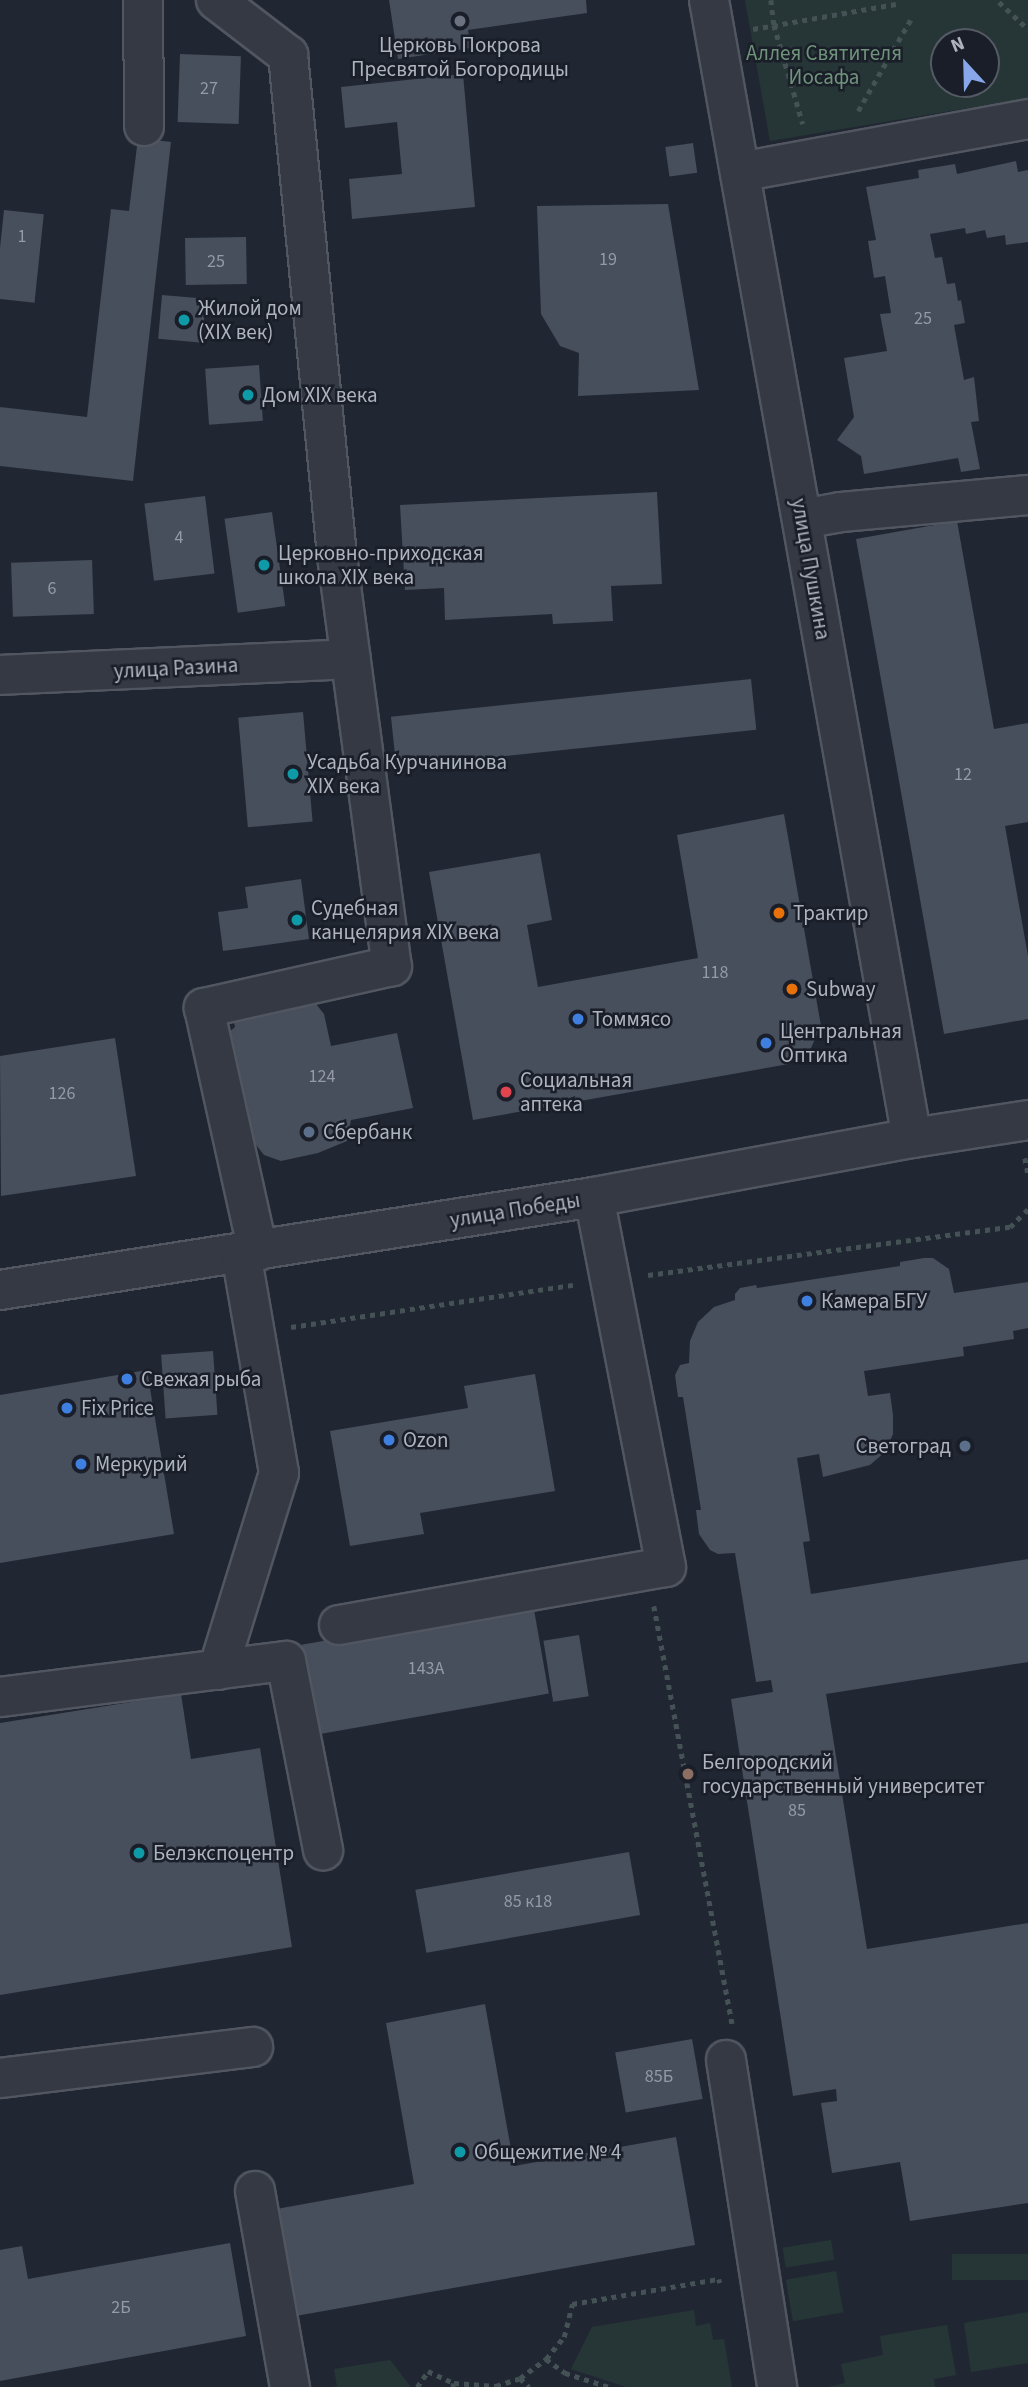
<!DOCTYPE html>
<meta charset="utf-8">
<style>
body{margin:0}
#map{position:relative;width:1028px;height:2387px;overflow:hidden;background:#212732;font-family:"Source Sans 3",sans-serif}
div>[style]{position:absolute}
.green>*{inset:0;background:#263637;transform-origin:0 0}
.building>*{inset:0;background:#474e5c;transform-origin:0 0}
.path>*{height:4.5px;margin-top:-2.25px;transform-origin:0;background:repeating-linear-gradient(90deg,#445155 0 5px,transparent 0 10px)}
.roads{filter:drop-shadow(2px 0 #515661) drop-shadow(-2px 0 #515661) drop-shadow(0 2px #515661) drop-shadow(0 -2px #515661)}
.minor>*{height:38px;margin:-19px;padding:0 19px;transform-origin:19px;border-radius:19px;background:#343943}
.dots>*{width:19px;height:19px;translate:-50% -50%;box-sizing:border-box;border:4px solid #191e28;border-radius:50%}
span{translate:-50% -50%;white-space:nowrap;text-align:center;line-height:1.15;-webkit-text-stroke:5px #191e28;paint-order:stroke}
.number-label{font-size:18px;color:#949aa7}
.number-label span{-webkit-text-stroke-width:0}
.poi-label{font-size:21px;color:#aeb3c0}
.left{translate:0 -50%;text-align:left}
.right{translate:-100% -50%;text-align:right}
.park-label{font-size:21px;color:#70937b}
.street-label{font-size:21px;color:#aeb3c0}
.north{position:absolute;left:930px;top:28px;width:70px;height:70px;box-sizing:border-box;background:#191e28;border:2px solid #555a65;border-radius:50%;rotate:338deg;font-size:19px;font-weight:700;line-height:28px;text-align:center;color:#aeb3c0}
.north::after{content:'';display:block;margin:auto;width:24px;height:32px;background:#88a7eb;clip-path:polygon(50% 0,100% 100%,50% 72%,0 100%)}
</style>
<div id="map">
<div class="green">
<i style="clip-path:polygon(evenodd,745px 0,1028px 0,1028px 98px,770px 141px,745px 0,944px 42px,986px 42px,986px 84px,944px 84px,944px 42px)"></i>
<i style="left:831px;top:2240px;width:20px;height:49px;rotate:81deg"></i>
<i style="left:1028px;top:2254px;width:26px;height:76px;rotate:90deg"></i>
<i style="left:836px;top:2271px;width:42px;height:51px;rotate:80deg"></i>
<i style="clip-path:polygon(694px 2310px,696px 2326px,710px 2323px,713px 2340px,724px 2339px,732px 2387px,626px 2387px,571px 2369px,592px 2327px)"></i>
<i style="clip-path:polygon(1028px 2312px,1028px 2363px,971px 2372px,964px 2323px)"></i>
<i style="clip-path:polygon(947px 2325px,956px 2375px,934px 2379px,935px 2387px,828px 2387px,845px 2383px,841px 2364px,883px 2355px,880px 2336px)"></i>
<i style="clip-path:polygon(390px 2360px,411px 2387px,331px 2387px,337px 2386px,334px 2369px)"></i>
</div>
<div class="building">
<i style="clip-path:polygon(389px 0,586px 0,587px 13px,468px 30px,471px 48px,398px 59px)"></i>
<i style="left:180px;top:54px;width:61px;height:68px;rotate:2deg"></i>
<i style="clip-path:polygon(463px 74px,475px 207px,352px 219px,349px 179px,402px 174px,397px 122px,345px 128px,341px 87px)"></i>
<i style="clip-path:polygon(138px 138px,171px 142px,133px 481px,0 466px,0 407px,87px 417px,111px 209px,129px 211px)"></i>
<i style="left:693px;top:143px;width:30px;height:28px;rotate:82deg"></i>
<i style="clip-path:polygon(1016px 161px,1018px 172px,1028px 170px,1028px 242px,1006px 245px,1005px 235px,987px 238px,985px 230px,966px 234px,965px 228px,930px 234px,935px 258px,942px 257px,947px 284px,955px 283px,958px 301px,961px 300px,965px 323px,954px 325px,964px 380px,974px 377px,979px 421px,971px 422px,980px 469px,961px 472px,958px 458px,864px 474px,861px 456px,837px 440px,854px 417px,844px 358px,887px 351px,880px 314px,891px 313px,885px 276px,874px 278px,868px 241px,876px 240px,866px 187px,919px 178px,918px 170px,955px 164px,957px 174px)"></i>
<i style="clip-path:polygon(668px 204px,699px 390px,578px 396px,579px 353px,560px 346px,541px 314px,537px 206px)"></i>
<i style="left:4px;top:210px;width:40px;height:89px;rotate:6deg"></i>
<i style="left:246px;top:237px;width:47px;height:61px;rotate:89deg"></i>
<i style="left:162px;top:295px;width:44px;height:44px;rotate:5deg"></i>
<i style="left:259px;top:365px;width:56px;height:54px;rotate:86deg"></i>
<i style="clip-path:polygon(657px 492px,662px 584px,611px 586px,613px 621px,553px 624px,552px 614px,445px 620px,444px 588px,405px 590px,400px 505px)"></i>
<i style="left:205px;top:496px;width:78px;height:61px;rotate:83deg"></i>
<i style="left:272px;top:512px;width:95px;height:48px;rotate:82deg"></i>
<i style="clip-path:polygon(957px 521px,994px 729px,1028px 723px,1028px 822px,1005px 826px,1028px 956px,1028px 1019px,944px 1034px,856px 539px)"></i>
<i style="left:92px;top:560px;width:54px;height:81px;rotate:88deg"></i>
<i style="left:751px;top:679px;width:51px;height:362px;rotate:84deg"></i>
<i style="left:303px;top:712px;width:110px;height:65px;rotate:85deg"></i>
<i style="clip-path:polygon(784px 814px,821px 1026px,811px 1048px,789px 1064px,473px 1120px,429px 872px,540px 853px,552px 920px,527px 925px,538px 987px,698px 958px,677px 835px)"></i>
<i style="clip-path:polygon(301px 879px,309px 939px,223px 951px,218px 912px,248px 908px,245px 887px)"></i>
<i style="clip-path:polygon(312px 999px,324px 1014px,331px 1046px,397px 1033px,413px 1108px,351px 1120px,347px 1141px,318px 1153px,281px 1161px,264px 1155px,250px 1137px,228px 1033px,235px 1027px,231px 1008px)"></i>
<i style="clip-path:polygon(115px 1038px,136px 1176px,1px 1196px,0 1056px)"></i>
<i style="clip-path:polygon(924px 1258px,933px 1258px,949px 1269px,954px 1293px,1028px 1282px,1028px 1328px,1013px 1331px,1014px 1339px,963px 1347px,964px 1356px,864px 1371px,868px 1396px,890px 1393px,893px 1415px,893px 1434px,885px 1452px,870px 1465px,823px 1477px,819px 1454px,797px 1458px,810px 1541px,803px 1542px,811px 1594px,1028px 1559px,1028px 1662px,826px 1694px,867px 1949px,1028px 1923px,1028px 2203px,910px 2221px,900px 2162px,832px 2173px,821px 2103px,837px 2101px,836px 2089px,793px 2096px,731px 1699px,773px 1692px,771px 1680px,756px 1682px,735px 1553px,718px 1554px,710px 1550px,699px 1534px,696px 1510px,701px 1510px,683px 1397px,678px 1397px,675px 1375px,680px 1365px,689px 1363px,690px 1341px,698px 1322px,714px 1307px,735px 1300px,735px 1294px,740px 1288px,756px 1285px,757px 1288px,900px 1266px,900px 1262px)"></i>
<i style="left:213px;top:1351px;width:64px;height:52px;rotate:86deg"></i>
<i style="clip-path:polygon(147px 1370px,174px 1534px,0 1563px,0 1395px)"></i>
<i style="clip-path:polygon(535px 1374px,555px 1491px,420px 1513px,424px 1534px,350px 1546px,330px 1431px,468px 1408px,464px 1386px)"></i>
<i style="left:533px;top:1604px;width:91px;height:235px;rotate:80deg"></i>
<i style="left:579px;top:1635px;width:62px;height:36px;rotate:81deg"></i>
<i style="clip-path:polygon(181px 1694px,191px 1759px,260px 1748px,292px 1947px,0 1995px,0 1723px)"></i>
<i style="left:629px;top:1852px;width:64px;height:217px;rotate:80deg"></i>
<i style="clip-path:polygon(485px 2004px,514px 2166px,676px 2137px,695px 2245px,290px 2317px,271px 2210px,414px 2184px,386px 2023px)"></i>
<i style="left:692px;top:2039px;width:61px;height:78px;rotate:80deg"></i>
<i style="clip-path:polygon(230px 2243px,246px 2336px,0 2381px,0 2250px,22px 2246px,28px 2279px)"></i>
</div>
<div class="path">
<i style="left:771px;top:0;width:25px;rotate:83deg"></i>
<i style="left:774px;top:25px;width:103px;rotate:73.7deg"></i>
<i style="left:999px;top:2px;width:40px;rotate:43deg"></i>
<i style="left:753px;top:29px;width:145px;rotate:-9.9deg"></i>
<i style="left:858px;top:111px;width:106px;rotate:-60.1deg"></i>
<i style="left:1025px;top:1158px;width:16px;rotate:79deg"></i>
<i style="left:648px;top:1275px;width:365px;rotate:-7.6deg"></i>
<i style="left:1010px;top:1227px;width:25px;rotate:-45deg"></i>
<i style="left:291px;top:1327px;width:285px;rotate:-8.5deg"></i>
<i style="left:654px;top:1606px;width:425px;rotate:79.4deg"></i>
<i style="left:546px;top:2359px;width:28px;rotate:-51deg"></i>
<i style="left:564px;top:2337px;width:34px;rotate:-76deg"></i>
<i style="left:572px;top:2304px;width:149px;rotate:-9.7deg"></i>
<i style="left:719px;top:2279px;width:4px;rotate:76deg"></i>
<i style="left:520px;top:2378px;width:13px;rotate:45deg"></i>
<i style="left:417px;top:2387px;width:19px;rotate:-55deg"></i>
<i style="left:428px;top:2371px;width:29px;rotate:25deg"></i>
<i style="left:452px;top:2387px;width:4px;rotate:-63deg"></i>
<i style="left:454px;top:2383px;width:42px;rotate:4.1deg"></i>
<i style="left:496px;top:2386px;width:25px;rotate:-18deg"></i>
<i style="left:520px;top:2378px;width:32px;rotate:-36deg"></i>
<i style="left:546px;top:2359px;width:24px;rotate:36deg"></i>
<i style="left:565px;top:2373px;width:46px;rotate:17.7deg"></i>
</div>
<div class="roads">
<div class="minor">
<i style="left:143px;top:0;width:126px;rotate:89.5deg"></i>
<i style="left:216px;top:0;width:91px;rotate:37.4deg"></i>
<i style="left:288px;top:55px;width:503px;rotate:84.41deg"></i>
<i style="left:337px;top:556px;width:414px;rotate:82.4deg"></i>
<i style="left:392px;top:966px;width:193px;rotate:167.4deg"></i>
<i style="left:204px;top:1008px;width:249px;rotate:77.5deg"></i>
<i style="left:709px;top:0;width:1156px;rotate:79.89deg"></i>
<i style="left:740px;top:172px;width:293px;rotate:-10.4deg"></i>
<i style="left:802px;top:519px;width:40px;rotate:-10deg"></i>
<i style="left:841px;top:512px;width:188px;rotate:-5.2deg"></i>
<i style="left:0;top:675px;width:351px;rotate:-2.6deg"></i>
<i style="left:0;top:1290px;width:601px;rotate:-8.9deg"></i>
<i style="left:594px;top:1197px;width:323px;rotate:-10.5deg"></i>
<i style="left:912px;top:1138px;width:117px;rotate:-8.8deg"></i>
<i style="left:339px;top:1625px;width:332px;rotate:-10.1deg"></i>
<i style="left:666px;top:1567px;width:377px;rotate:-101deg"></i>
<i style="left:218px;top:1670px;width:206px;rotate:-72.8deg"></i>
<i style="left:279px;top:1473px;width:223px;rotate:-99.8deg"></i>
<i style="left:0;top:1697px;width:288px;rotate:-7.2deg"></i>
<i style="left:286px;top:1661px;width:193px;rotate:78.9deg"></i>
<i style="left:726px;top:2060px;width:331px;rotate:81.1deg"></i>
<i style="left:0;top:2078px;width:255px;rotate:-7deg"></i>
<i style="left:255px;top:2191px;width:199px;rotate:79.9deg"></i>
</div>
</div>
<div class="dots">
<i style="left:460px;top:21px;background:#6b7280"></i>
<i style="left:184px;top:320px;background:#0f9aa8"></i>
<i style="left:248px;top:395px;background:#0f9aa8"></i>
<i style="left:264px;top:565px;background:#0f9aa8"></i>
<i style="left:293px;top:774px;background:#0f9aa8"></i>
<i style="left:779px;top:913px;background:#e8710a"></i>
<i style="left:297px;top:920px;background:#0f9aa8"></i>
<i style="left:792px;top:989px;background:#e8710a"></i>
<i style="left:578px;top:1019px;background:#3f7fe0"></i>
<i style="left:766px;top:1043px;background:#3f7fe0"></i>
<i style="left:506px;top:1092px;background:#e0444e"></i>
<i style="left:309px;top:1132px;background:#5c6f8a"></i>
<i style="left:807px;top:1301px;background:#3f7fe0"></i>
<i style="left:127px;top:1379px;background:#3f7fe0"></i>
<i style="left:67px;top:1408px;background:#3f7fe0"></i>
<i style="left:389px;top:1440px;background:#3f7fe0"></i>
<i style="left:965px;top:1446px;background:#5c6f8a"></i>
<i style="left:81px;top:1464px;background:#3f7fe0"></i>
<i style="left:688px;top:1774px;background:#8d6e63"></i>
<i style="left:139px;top:1853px;background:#0f9aa8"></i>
<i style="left:460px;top:2152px;background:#0f9aa8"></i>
</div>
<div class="number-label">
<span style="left:209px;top:89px">27</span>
<span style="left:22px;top:237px">1</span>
<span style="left:608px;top:260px">19</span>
<span style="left:216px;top:262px">25</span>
<span style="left:923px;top:319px">25</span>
<span style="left:179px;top:538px">4</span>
<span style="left:52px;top:589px">6</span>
<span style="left:963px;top:775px">12</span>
<span style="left:715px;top:973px">118</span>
<span style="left:322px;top:1077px">124</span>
<span style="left:62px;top:1094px">126</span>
<span style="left:426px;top:1669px">143А</span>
<span style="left:797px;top:1811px">85</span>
<span style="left:528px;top:1902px">85 к18</span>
<span style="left:659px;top:2077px">85Б</span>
<span style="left:121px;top:2308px">2Б</span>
</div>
<div class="poi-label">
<span style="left:460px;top:57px">Церковь Покрова<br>Пресвятой Богородицы</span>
<span class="left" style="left:198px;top:320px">Жилой дом<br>(XIX век)</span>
<span class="left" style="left:262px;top:395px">Дом XIX века</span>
<span class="left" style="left:278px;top:565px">Церковно-приходская<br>школа XIX века</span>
<span class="left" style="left:307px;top:774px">Усадьба Курчанинова<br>XIX века</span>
<span class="left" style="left:311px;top:920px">Судебная<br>канцелярия XIX века</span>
<span class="left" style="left:793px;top:913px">Трактир</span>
<span class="left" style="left:806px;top:989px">Subway</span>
<span class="left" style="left:592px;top:1019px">Томмясо</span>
<span class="left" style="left:780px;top:1043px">Центральная<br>Оптика</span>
<span class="left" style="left:520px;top:1092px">Социальная<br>аптека</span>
<span class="left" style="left:323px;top:1132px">Сбербанк</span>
<span class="left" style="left:821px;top:1301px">Камера БГУ</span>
<span class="left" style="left:141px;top:1379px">Свежая рыба</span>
<span class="left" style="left:81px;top:1408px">Fix Price</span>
<span class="left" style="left:403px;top:1440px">Ozon</span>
<span class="right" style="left:951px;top:1446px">Светоград</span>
<span class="left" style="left:95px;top:1464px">Меркурий</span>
<span class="left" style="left:702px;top:1774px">Белгородский<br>государственный университет</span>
<span class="left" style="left:153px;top:1853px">Белэкспоцентр</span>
<span class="left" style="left:474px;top:2152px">Общежитие № 4</span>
</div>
<div class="park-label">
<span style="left:824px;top:65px">Аллея Святителя<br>Иосафа</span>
</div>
<div class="street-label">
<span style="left:811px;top:569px;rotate:80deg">улица Пушкина</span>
<span style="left:176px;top:668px;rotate:-3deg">улица Разина</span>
<span style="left:515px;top:1210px;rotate:-9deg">улица Победы</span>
</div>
<div class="north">N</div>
</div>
